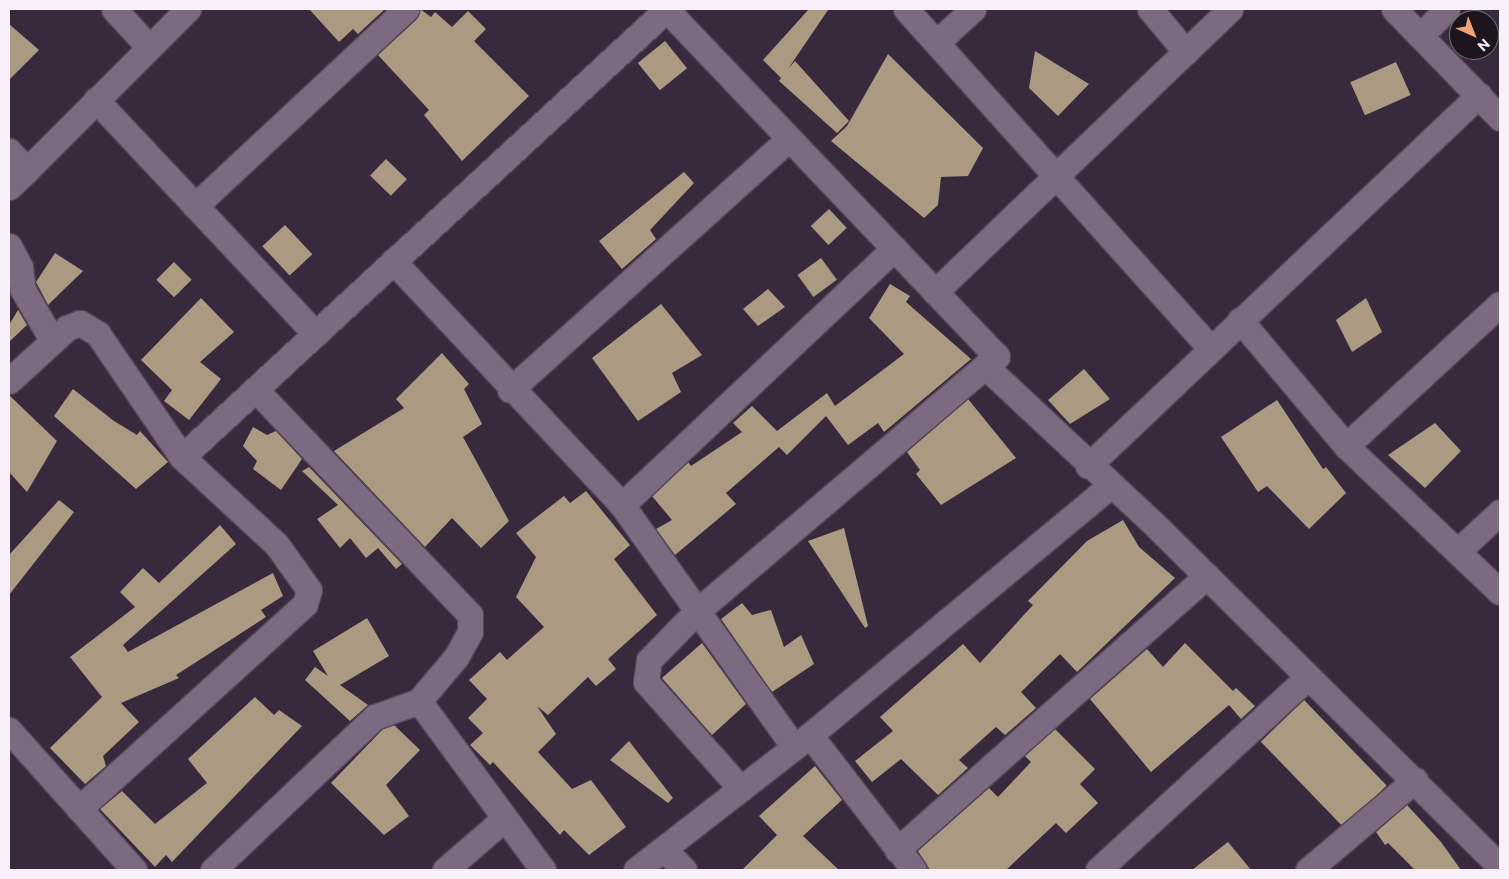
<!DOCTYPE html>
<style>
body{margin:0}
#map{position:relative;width:1509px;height:879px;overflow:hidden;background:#39293d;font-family:Commissioner,sans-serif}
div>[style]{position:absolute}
.building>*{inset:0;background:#ab9a82;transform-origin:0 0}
.roads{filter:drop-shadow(1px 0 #544757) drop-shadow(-1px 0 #544757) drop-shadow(0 1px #544757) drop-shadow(0 -1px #544757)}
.minor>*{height:25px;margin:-12.5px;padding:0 12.5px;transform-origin:12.5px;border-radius:12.5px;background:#7c6a81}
span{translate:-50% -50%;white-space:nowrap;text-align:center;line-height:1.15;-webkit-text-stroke:5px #1c151e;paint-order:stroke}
.frame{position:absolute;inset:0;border:10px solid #faf0fc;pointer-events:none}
.north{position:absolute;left:1449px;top:10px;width:50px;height:50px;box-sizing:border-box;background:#1c151e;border:1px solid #756d77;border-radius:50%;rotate:136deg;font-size:14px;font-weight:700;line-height:20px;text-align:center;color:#faf0fc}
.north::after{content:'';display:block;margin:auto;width:18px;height:22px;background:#efa376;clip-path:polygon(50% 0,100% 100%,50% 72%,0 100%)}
</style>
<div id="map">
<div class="building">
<i style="clip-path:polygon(309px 9px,385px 9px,358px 34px,353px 29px,339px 42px)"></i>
<i style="clip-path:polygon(420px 9px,431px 17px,435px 12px,452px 27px,468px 11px,486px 29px,474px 41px,529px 96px,462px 161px,424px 115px,429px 110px,378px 55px,416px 20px)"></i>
<i style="clip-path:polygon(809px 9px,828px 10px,788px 69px,795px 61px,849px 121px,837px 133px,779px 81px,781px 78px,763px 60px)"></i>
<i style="clip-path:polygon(9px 24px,39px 50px,9px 80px)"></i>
<i style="left:665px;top:41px;width:35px;height:35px;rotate:51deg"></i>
<i style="clip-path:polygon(1035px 51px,1089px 84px,1058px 116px,1029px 88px)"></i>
<i style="clip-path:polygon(888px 54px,983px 148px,968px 176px,941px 177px,938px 205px,924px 218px,831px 141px,847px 126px)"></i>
<i style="left:1396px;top:62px;width:36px;height:50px;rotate:66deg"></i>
<i style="left:386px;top:159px;width:29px;height:23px;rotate:44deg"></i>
<i style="clip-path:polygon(684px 172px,694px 183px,650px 230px,656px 239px,622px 269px,599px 241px)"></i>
<i style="left:829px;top:209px;width:26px;height:25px;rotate:47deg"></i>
<i style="left:285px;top:225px;width:40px;height:31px;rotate:47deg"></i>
<i style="clip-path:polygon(55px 253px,83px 271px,48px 305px,36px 282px)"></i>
<i style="left:821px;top:258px;width:27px;height:29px;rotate:54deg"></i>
<i style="left:174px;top:262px;width:25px;height:25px;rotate:45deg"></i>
<i style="clip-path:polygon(890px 284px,910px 296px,906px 302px,971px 359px,884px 432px,878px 423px,848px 445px,826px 416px,787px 455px,779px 447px,726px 493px,736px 504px,675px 555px,656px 529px,672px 520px,652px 496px,688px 462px,691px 466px,742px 432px,733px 423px,752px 406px,777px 431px,827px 393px,835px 406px,904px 354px,869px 318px)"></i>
<i style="clip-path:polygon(768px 289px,785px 307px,758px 326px,743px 309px)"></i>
<i style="clip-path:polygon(201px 298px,234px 332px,200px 362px,221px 379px,189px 420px,164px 401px,172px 390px,141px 360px)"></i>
<i style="clip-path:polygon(1366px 298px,1382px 332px,1352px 352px,1336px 320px)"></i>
<i style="clip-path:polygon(661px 304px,702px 355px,672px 373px,681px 392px,638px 421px,592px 358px)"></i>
<i style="clip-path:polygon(18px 310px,27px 325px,9px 342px,9px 325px)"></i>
<i style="clip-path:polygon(442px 353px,469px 384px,464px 389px,482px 424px,463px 437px,509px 521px,481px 548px,452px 518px,425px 547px,334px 451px,404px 408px,396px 399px)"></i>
<i style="clip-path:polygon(1084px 369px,1110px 399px,1070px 424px,1048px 400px)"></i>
<i style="clip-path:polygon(73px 389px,114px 421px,137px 435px,140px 431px,168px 462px,136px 489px,54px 416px)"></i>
<i style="clip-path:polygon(9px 395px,57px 441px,27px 492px,9px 472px)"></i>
<i style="clip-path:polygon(968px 399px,1016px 458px,941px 505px,916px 474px,920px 470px,907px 452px)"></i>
<i style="clip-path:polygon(1277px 400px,1323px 469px,1326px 467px,1346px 493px,1309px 529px,1267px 486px,1258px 492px,1221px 437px)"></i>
<i style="clip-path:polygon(1435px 423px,1461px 451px,1425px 488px,1388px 455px)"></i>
<i style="clip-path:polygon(253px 427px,267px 435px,276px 431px,302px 459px,281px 490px,253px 469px,257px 461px,243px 446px)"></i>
<i style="clip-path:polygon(309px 467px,402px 564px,396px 569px,378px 548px,366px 558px,350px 538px,340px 548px,317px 519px,338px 505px,302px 471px)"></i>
<i style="clip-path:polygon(586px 491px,630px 545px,614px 559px,657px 615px,608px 659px,616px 669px,596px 686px,588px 677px,548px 715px,537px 706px,556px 734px,538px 752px,572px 789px,591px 780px,626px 827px,589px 855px,564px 830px,560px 835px,493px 762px,490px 765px,470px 745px,483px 733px,468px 718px,487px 699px,469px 680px,500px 652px,507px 660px,544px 627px,516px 597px,536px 557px,516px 533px,564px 496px,570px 503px)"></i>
<i style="clip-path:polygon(59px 500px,74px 512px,9px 595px,9px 555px)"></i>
<i style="clip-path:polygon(1123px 520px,1139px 547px,1175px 578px,1077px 672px,1060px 654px,1021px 692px,1036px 708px,1005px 735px,996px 727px,959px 760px,968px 768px,938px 795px,901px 759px,872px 782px,855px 761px,893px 731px,880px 717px,963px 644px,980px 663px,1033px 605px,1028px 601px,1087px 541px)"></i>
<i style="clip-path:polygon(220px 525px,236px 544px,123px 645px,128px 652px,273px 573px,283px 596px,261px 610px,266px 617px,176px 675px,179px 678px,121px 703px,139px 722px,103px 756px,106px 766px,85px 784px,50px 748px,102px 697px,70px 657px,135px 607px,120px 592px,143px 568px,159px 583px)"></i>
<i style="clip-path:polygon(844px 528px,868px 626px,865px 628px,808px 541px)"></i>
<i style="clip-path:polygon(742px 603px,752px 615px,771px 610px,784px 647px,801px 635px,814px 664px,772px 692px,721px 619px)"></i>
<i style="clip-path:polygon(367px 618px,389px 656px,340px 685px,368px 705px,350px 721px,305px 680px,315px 667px,328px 676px,313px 651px)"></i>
<i style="clip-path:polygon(702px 643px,746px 704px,712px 735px,662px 678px)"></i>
<i style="clip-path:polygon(1185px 643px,1233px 691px,1236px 688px,1255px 706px,1241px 719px,1229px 705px,1151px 772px,1090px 699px,1147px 649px,1163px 667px)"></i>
<i style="clip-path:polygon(255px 697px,274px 715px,279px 710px,302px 726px,172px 862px,166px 855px,155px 867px,100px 809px,122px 791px,155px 824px,207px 783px,188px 759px)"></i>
<i style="left:1304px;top:700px;width:119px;height:60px;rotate:46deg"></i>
<i style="clip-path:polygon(394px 725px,420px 750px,386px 785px,409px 816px,384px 835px,331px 783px,383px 729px)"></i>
<i style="clip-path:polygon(1055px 729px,1095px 769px,1080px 784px,1098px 803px,1066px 833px,1056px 823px,1006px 870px,930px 870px,918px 851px,989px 788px,998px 797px,1031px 762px,1025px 756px)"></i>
<i style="clip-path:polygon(629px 741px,673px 798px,668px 803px,610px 760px)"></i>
<i style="clip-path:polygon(815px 766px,842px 800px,803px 836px,839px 870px,742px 870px,777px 835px,759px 816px)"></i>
<i style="clip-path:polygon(1407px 805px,1441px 842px,1461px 870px,1415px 870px,1388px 843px,1385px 845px,1376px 832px)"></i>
<i style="clip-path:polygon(1228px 842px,1251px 870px,1192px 870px)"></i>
</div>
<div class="roads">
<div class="minor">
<i style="left:114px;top:9px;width:52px;rotate:47.4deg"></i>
<i style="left:666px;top:9px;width:480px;rotate:46.4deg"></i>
<i style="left:997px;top:356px;width:397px;rotate:139.6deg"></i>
<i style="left:695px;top:613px;width:66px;rotate:134.4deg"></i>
<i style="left:649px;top:660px;width:22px;rotate:98deg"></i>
<i style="left:646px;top:682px;width:143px;rotate:48.4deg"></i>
<i style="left:906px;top:9px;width:457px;rotate:48.1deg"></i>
<i style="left:1150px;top:9px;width:56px;rotate:50.1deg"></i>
<i style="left:1394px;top:9px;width:152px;rotate:45.8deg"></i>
<i style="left:1420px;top:36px;width:38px;rotate:-45deg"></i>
<i style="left:937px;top:42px;width:49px;rotate:-42.5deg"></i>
<i style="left:96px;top:100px;width:321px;rotate:46.8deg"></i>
<i style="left:9px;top:151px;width:26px;rotate:47deg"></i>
<i style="left:27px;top:170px;width:228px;rotate:-45deg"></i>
<i style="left:9px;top:187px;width:25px;rotate:-43deg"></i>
<i style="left:195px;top:206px;width:289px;rotate:-43deg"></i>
<i style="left:9px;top:246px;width:24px;rotate:62deg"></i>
<i style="left:20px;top:267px;width:23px;rotate:83deg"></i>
<i style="left:23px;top:290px;width:56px;rotate:59.7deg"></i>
<i style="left:393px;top:261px;width:335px;rotate:46.8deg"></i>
<i style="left:622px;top:505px;width:297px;rotate:54.6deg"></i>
<i style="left:935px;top:292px;width:409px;rotate:-43.8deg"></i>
<i style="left:1240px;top:320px;width:165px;rotate:49.9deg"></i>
<i style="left:1346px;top:446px;width:212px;rotate:43.5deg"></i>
<i style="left:985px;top:366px;width:240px;rotate:43.1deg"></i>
<i style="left:1160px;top:530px;width:478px;rotate:44.7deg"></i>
<i style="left:9px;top:381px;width:79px;rotate:-42.4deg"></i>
<i style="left:67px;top:328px;width:14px;rotate:-21deg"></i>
<i style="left:80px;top:323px;width:21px;rotate:31deg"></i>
<i style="left:98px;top:334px;width:149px;rotate:55.7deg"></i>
<i style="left:182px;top:457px;width:129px;rotate:42.8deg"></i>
<i style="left:277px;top:545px;width:55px;rotate:54.6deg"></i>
<i style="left:309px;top:590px;width:15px;rotate:106deg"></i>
<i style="left:305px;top:604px;width:305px;rotate:137.8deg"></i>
<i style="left:510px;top:390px;width:375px;rotate:-42deg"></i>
<i style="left:257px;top:391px;width:309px;rotate:46.4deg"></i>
<i style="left:470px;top:615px;width:17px;rotate:90deg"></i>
<i style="left:470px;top:632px;width:29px;rotate:119deg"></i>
<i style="left:456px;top:657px;width:57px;rotate:130.1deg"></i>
<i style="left:1346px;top:446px;width:209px;rotate:-42.7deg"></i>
<i style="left:182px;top:457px;width:660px;rotate:-42.73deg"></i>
<i style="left:1088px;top:466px;width:539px;rotate:-43.5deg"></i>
<i style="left:622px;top:505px;width:374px;rotate:-43.3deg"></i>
<i style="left:1459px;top:550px;width:56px;rotate:-42.8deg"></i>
<i style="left:9px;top:730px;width:188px;rotate:48.2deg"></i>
<i style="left:810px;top:735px;width:170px;rotate:52.4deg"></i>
<i style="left:664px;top:849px;width:29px;rotate:46deg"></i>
<i style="left:897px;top:850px;width:414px;rotate:-41.5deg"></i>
<i style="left:213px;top:870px;width:223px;rotate:-43.4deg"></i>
<i style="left:375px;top:717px;width:47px;rotate:-20deg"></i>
<i style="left:419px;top:701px;width:210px;rotate:53.7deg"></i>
<i style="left:445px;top:870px;width:79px;rotate:-40.9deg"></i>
<i style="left:636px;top:870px;width:220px;rotate:-37.8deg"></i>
<i style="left:810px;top:735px;width:388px;rotate:-39.7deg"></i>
<i style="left:1098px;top:870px;width:284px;rotate:-42.6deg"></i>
<i style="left:1308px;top:870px;width:140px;rotate:-40.1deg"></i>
</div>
</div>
<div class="frame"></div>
<div class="north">N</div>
</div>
